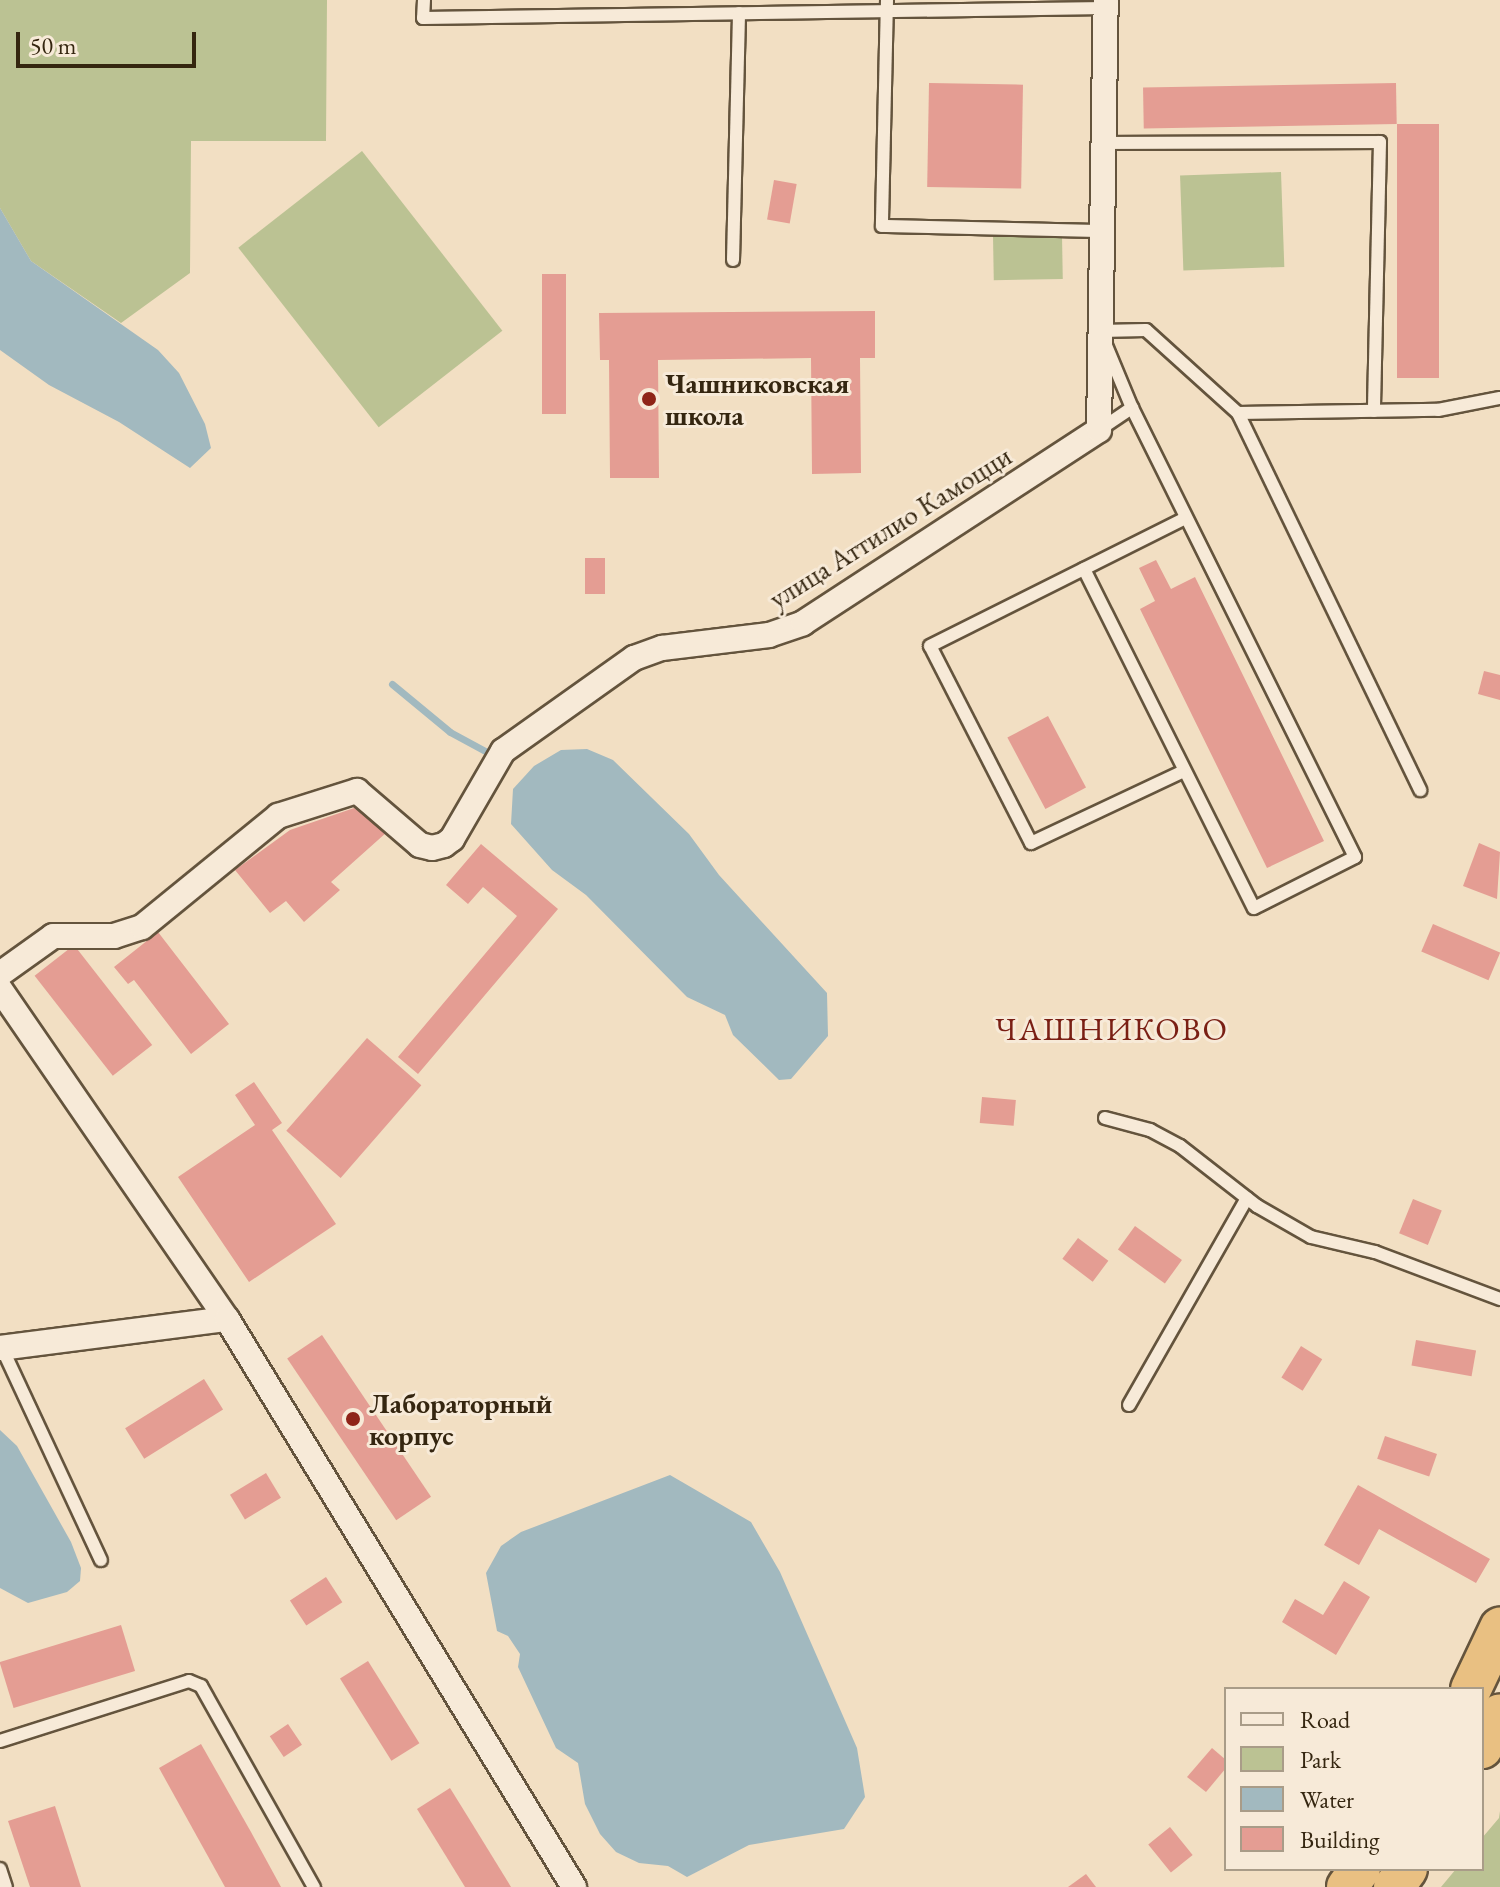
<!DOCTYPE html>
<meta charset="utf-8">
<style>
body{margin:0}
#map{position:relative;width:1500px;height:1887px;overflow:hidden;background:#f2dfc3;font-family:"EB Garamond",serif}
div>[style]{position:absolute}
.green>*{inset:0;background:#bbc293;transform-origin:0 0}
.water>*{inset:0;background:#a2b9bf}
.stream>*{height:7px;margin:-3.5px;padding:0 3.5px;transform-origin:3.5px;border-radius:3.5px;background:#a2b9bf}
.building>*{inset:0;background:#e49d93;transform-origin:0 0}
.roads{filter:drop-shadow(2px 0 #64543d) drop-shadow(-2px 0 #64543d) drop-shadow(0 2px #64543d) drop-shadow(0 -2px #64543d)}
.service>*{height:12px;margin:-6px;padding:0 6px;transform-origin:6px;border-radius:6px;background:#f7ead8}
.minor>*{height:24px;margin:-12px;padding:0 12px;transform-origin:12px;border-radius:12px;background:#f7ead8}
.trunk>*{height:40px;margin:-20px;padding:0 20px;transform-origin:20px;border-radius:20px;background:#e9c082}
.dots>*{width:22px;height:22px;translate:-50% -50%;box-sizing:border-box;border:4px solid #f7ead8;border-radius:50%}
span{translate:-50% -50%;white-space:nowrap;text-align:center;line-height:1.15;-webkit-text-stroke:6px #f7ead8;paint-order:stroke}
.poi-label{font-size:28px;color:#352610;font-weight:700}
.left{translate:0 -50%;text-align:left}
.street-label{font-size:28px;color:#352610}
.quarter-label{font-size:32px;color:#7a1f14;letter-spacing:2px}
.legend{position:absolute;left:1224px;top:1687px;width:260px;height:184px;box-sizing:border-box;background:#f7ead8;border:2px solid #a99c88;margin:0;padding:10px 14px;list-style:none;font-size:24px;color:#352610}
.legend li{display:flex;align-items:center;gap:16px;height:40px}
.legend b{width:40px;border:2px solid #a99c88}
.scale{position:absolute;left:16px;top:32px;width:180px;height:36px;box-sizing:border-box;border:4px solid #352610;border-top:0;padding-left:10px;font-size:24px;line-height:28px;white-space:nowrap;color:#352610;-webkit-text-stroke:6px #f7ead8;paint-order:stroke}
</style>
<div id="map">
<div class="green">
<i style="clip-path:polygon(0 0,327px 0,326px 141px,191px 141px,190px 273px,121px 323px,31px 261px,0 208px)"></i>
<i style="left:362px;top:151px;width:228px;height:157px;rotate:52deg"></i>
<i style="left:1281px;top:172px;width:95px;height:101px;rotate:88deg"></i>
<i style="left:1062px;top:235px;width:44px;height:69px;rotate:89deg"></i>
<i style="clip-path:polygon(1500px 1811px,1500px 1887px,1441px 1887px,1456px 1869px,1482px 1869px,1482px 1838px,1499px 1818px)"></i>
</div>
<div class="water">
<i style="clip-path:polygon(0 208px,31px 261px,158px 350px,179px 373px,205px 424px,211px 448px,190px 468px,119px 422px,49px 385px,0 350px)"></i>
<i style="clip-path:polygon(587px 749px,613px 760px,689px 834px,719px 875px,827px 993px,828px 1036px,791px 1079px,779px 1080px,733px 1035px,725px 1015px,687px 997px,586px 895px,552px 870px,511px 824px,513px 789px,534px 766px,561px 750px)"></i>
<i style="clip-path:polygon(0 1430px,17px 1446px,71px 1542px,81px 1568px,80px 1581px,67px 1592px,28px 1603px,0 1588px)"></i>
<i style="clip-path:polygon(670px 1475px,751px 1522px,780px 1572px,857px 1748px,865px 1797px,844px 1829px,749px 1845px,687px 1877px,668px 1866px,639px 1863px,616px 1852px,600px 1834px,585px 1804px,578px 1763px,556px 1748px,518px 1667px,520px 1654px,508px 1636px,497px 1631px,486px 1573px,501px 1546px,521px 1532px)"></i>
</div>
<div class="stream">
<i style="left:392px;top:684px;width:75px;rotate:39.6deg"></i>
<i style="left:450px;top:732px;width:42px;rotate:28.4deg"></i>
</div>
<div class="building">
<i style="left:929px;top:83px;width:94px;height:104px;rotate:1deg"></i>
<i style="left:1396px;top:83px;width:41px;height:253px;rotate:89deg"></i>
<i style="left:1397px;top:124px;width:42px;height:254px"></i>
<i style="left:774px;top:180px;width:23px;height:40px;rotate:10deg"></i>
<i style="left:542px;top:274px;width:24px;height:140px"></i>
<i style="clip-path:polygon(875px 311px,875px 358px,860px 358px,861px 473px,812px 474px,811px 358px,658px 360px,659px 478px,610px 478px,609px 360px,600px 360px,599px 313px)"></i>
<i style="left:585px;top:558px;width:20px;height:36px"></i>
<i style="clip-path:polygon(1156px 560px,1171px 589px,1195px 577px,1324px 841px,1267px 868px,1140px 609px,1155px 601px,1139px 568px)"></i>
<i style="clip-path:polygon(1484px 671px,1500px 675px,1500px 700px,1478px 694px)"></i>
<i style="left:1048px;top:716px;width:81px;height:46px;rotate:62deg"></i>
<i style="clip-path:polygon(357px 807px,387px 832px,331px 882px,340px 890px,304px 922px,286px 901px,270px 913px,235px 870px,290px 830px)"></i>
<i style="clip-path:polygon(1479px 843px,1500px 852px,1497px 899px,1463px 886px)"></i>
<i style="clip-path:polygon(481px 844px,558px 909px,418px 1074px,398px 1057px,517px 916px,483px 887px,468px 904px,446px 885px)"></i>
<i style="left:1433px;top:924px;width:73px;height:30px;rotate:23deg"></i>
<i style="clip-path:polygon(158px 932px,229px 1024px,191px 1054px,134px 980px,128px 984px,114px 967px)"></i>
<i style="left:74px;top:945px;width:127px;height:50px;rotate:52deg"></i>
<i style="left:367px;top:1038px;width:72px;height:123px;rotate:41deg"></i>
<i style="clip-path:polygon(254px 1082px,282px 1123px,272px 1130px,336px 1224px,249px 1282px,178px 1177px,255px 1125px,235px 1095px)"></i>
<i style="left:982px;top:1097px;width:34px;height:26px;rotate:5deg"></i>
<i style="left:1413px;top:1199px;width:31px;height:37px;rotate:22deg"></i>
<i style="left:1135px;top:1226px;width:58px;height:29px;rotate:36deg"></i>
<i style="left:1078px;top:1238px;width:38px;height:26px;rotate:37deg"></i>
<i style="left:322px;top:1335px;width:195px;height:42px;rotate:56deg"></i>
<i style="left:1416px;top:1340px;width:61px;height:26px;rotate:10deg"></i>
<i style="left:1301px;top:1346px;width:25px;height:37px;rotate:32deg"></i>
<i style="left:204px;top:1379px;width:36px;height:93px;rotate:58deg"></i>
<i style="left:1385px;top:1436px;width:55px;height:24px;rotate:19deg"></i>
<i style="left:266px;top:1473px;width:29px;height:42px;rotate:59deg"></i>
<i style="clip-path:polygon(1358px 1485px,1490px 1559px,1476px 1583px,1379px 1529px,1359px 1565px,1324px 1545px)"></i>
<i style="left:326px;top:1577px;width:30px;height:43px;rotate:57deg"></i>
<i style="clip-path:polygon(1344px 1581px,1370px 1597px,1336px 1655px,1282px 1622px,1295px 1599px,1323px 1615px)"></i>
<i style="left:121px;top:1625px;width:48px;height:127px;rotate:73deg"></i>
<i style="left:368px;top:1661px;width:97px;height:33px;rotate:58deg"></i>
<i style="left:288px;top:1724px;width:25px;height:22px;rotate:56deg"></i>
<i style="clip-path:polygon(201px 1744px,251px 1832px,281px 1887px,225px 1887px,159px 1768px)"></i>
<i style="clip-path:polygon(1212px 1748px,1226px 1760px,1226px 1768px,1206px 1792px,1187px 1777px)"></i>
<i style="clip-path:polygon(450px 1788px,468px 1817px,511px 1887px,465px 1887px,417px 1809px)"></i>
<i style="clip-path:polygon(55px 1806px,81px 1887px,30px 1887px,8px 1821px)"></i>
<i style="left:1170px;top:1827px;width:36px;height:28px;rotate:51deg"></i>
<i style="clip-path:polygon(1086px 1874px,1096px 1887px,1068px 1887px)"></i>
</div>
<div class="roads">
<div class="service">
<i style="left:424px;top:0;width:18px;rotate:93deg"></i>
<i style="left:423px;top:18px;width:683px;rotate:-0.84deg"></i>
<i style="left:887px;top:0;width:226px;rotate:91.3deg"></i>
<i style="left:882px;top:226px;width:220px;rotate:1.3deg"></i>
<i style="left:1103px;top:143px;width:277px;rotate:-0.2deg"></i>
<i style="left:1380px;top:142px;width:269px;rotate:91.3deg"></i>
<i style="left:733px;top:260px;width:247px;rotate:-88.6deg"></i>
<i style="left:1238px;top:413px;width:200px;rotate:-0.9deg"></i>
<i style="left:1438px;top:410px;width:63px;rotate:-11deg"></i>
<i style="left:1099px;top:430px;width:40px;rotate:-34deg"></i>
<i style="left:1084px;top:569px;width:379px;rotate:63.4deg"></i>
<i style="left:1254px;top:908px;width:113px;rotate:-26.8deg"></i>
<i style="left:1355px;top:857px;width:501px;rotate:-116.41deg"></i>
<i style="left:1132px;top:408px;width:83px;rotate:-112.6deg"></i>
<i style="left:1100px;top:331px;width:46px;rotate:-1.2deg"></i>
<i style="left:1146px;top:330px;width:124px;rotate:42.1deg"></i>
<i style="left:1238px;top:413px;width:419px;rotate:64.2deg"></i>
<i style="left:1184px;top:771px;width:169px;rotate:154.8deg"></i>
<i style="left:1031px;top:843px;width:221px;rotate:-117.1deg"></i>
<i style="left:930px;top:646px;width:286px;rotate:-26.6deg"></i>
<i style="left:1105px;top:1118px;width:47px;rotate:14.9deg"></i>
<i style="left:1150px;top:1130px;width:34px;rotate:28deg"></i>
<i style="left:1180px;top:1146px;width:98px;rotate:37.9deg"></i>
<i style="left:1257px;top:1206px;width:62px;rotate:29.9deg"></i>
<i style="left:1311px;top:1237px;width:66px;rotate:13.2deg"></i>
<i style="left:1375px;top:1252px;width:134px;rotate:20.6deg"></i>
<i style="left:2px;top:1348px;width:234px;rotate:65deg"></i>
<i style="left:1129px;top:1405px;width:238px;rotate:-60.3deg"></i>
<i style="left:0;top:1741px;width:198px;rotate:-17.6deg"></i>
<i style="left:189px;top:1681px;width:13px;rotate:23deg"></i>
<i style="left:201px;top:1686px;width:231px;rotate:60.7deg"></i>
<i style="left:0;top:1869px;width:19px;rotate:72deg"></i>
</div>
<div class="minor">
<i style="left:0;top:974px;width:65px;rotate:-35.6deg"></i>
<i style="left:53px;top:936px;width:61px"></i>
<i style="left:114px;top:936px;width:29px;rotate:-18deg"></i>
<i style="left:142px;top:927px;width:176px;rotate:-39.2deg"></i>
<i style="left:278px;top:816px;width:83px;rotate:-17.6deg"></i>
<i style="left:357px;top:791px;width:83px;rotate:40.6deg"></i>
<i style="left:420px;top:845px;width:12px;rotate:14deg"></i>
<i style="left:432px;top:848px;width:12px;rotate:-14deg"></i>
<i style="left:444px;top:845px;width:10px;rotate:-37deg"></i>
<i style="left:452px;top:839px;width:102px;rotate:-59.9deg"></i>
<i style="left:503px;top:751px;width:161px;rotate:-35.4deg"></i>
<i style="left:634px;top:658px;width:30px;rotate:-20deg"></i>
<i style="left:662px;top:648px;width:108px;rotate:-6.9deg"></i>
<i style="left:769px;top:635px;width:36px;rotate:-19deg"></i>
<i style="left:803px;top:623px;width:353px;rotate:-33.1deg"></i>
<i style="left:1099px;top:430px;width:430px;rotate:-89.1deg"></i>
<i style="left:0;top:989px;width:401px;rotate:55.5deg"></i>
<i style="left:0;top:1348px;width:229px;rotate:-7.3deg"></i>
<i style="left:227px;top:1319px;width:666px;rotate:58.58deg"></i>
</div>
<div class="trunk">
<i style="left:1471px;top:1689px;width:68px;rotate:-64.6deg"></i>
<i style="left:1482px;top:1748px;width:38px;rotate:-62deg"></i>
<i style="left:1347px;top:1887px;width:22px;rotate:-54deg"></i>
<i style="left:1394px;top:1887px;width:22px;rotate:-54deg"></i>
</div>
</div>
<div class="dots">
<i style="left:649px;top:399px;background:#8f2418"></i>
<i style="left:353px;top:1419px;background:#8f2418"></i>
</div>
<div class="poi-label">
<span class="left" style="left:665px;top:399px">Чашниковская<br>школа</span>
<span class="left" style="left:369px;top:1419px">Лабораторный<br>корпус</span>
</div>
<div class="street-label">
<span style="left:890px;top:527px;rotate:-32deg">улица Аттилио Камоцци</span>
</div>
<div class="quarter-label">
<span style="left:1112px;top:1029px">ЧАШНИКОВО</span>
</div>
<ul class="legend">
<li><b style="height:10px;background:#f7ead8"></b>Road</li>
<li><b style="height:22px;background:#bbc293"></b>Park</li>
<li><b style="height:22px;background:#a2b9bf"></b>Water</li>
<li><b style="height:22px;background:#e49d93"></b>Building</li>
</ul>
<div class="scale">50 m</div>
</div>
